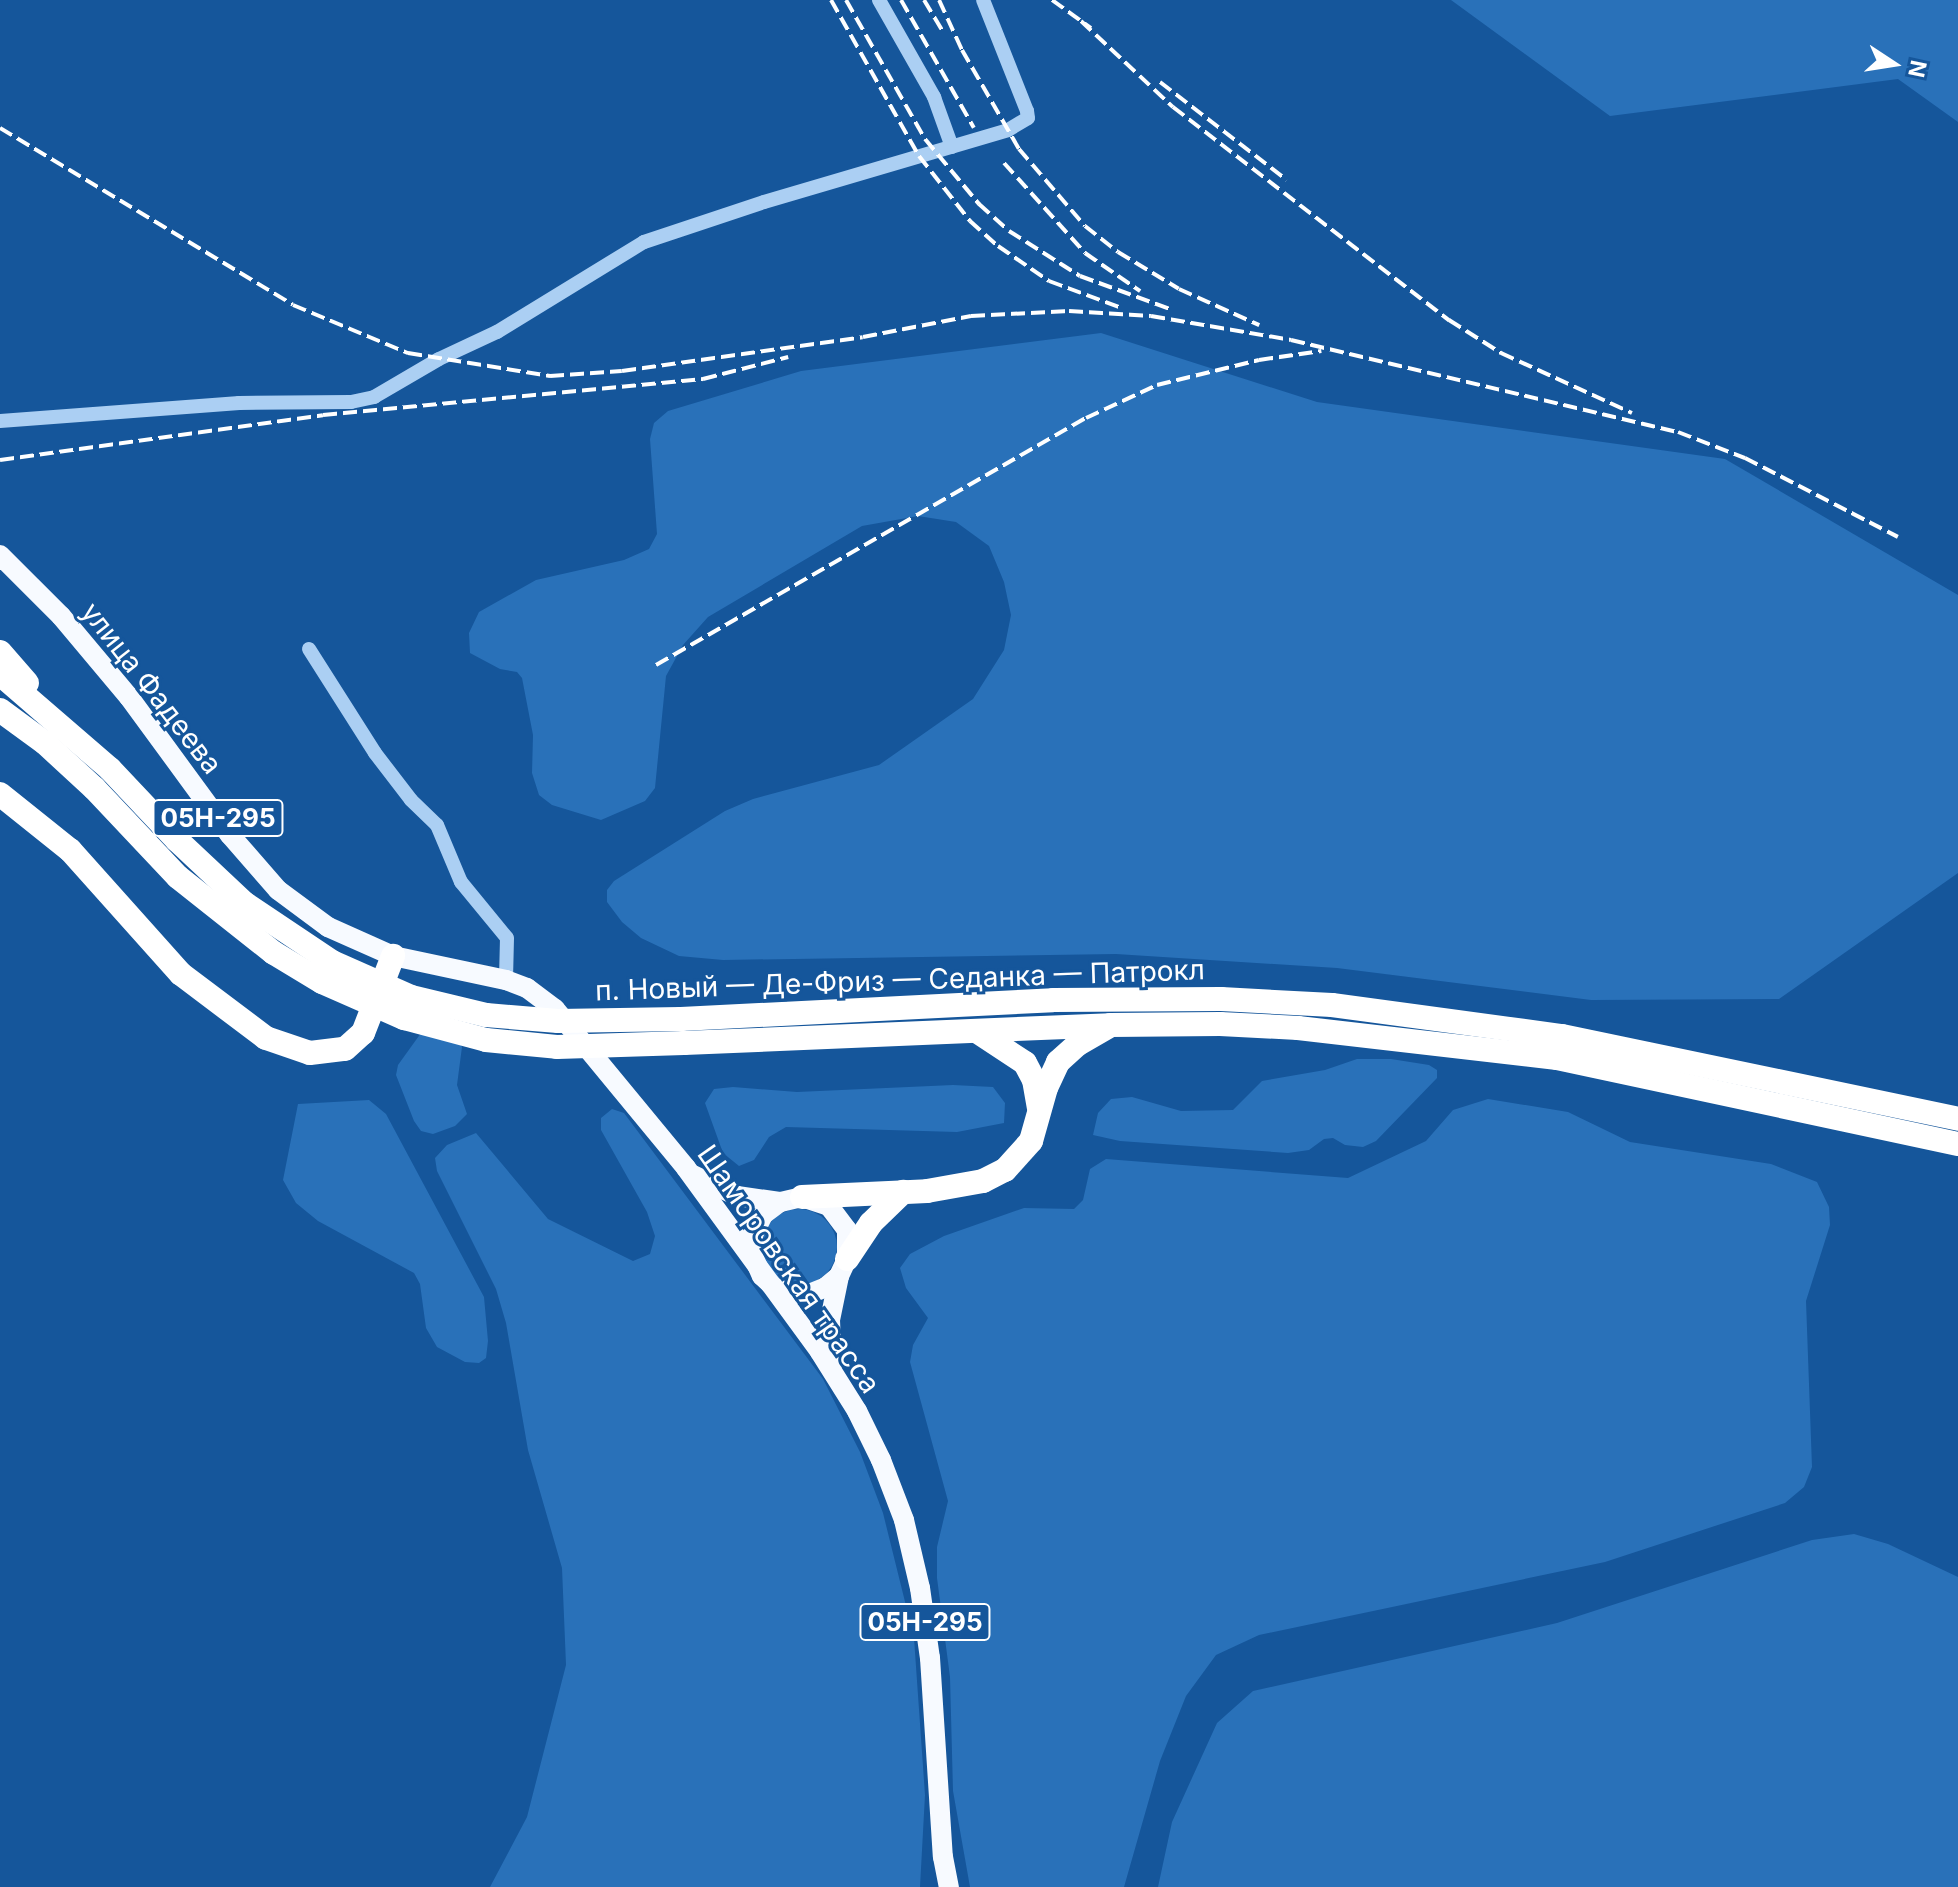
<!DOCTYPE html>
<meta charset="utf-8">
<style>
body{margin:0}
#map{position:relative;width:1958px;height:1887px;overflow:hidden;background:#15569b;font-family:Inter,sans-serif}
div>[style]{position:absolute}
.green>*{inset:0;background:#2971b9}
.round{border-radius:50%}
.minor>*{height:14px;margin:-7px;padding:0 7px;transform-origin:7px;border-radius:7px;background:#abcff3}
.major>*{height:20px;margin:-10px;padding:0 10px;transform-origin:10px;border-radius:10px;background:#f7faff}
.highway>*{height:24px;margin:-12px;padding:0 12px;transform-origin:12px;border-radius:12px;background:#fff}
.rail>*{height:4px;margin-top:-2px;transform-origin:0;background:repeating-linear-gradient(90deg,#fff 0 14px,transparent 0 20px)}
.highway-bridge>*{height:24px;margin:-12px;padding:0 12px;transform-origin:12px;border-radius:12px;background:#fff}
span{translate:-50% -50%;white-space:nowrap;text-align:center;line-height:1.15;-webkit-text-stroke:6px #15569b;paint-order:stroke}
.shield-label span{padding:2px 6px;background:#15569b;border:2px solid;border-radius:6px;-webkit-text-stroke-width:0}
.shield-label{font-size:26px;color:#fff;font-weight:700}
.street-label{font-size:28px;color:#fff}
.north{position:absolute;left:1854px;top:24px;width:80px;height:80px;-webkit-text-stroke:6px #15569b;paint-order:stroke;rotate:102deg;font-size:22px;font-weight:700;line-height:32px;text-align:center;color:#fff}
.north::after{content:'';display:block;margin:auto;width:28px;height:36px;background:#fff;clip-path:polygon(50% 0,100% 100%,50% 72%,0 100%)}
</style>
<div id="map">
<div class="green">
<i style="clip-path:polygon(1451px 0,1958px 0,1958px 122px,1898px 79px,1610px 116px)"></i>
<i style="clip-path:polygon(1101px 333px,1317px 402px,1725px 459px,1958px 595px,1958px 873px,1779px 999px,1591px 1000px,1337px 968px,1116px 954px,723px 960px,679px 956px,641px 938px,622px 922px,607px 902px,607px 890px,614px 881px,725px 811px,753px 799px,879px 765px,973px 699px,1004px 650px,1011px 615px,1004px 582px,989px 546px,956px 522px,918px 516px,862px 526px,708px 617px,683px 645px,666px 676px,655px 788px,645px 801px,601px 820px,552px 805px,539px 795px,532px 773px,533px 735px,522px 678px,517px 672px,500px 669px,470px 653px,469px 633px,479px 612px,536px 580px,624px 560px,649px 549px,657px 534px,650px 439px,654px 423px,668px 411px,801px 371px)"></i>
<i style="clip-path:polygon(421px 1033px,460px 1043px,462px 1047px,457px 1085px,467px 1114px,455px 1126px,433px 1134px,421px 1131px,414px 1121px,396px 1075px,398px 1065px)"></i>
<i style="clip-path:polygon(1357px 1059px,1391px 1059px,1429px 1065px,1437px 1070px,1437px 1078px,1376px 1141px,1363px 1147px,1345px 1145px,1333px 1138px,1324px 1139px,1309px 1150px,1288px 1153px,1120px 1141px,1093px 1135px,1098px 1113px,1111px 1099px,1132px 1097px,1181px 1111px,1233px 1110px,1262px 1081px,1325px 1070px)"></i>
<i style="clip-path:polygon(953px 1085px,993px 1087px,1005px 1103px,1004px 1123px,957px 1132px,786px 1127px,769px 1137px,754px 1160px,739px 1166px,723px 1153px,705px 1103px,714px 1089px,733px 1087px,797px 1092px)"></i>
<i style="clip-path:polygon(1488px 1099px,1568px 1112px,1630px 1142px,1771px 1164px,1817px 1182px,1829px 1207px,1830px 1225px,1806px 1301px,1812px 1467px,1804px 1487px,1785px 1503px,1605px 1562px,1259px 1635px,1216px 1655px,1186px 1696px,1160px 1761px,1124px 1887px,970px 1887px,953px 1791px,950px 1677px,937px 1578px,937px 1547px,948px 1501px,910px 1362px,913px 1345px,928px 1318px,906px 1288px,900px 1268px,910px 1254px,944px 1236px,1024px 1208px,1074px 1209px,1083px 1200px,1090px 1169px,1106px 1159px,1348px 1178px,1426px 1141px,1453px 1110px)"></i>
<i style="clip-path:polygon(369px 1100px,386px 1114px,484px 1297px,488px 1341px,486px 1358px,479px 1363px,465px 1362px,437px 1347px,426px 1328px,420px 1284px,414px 1273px,318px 1221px,296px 1203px,283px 1180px,298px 1104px)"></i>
<i style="clip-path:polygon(612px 1109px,624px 1113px,823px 1379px,860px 1452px,883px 1513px,914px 1638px,925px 1795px,920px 1887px,490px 1887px,527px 1817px,566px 1665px,562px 1568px,528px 1450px,506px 1323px,496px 1289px,437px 1171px,435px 1158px,447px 1145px,476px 1133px,548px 1219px,633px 1261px,650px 1254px,655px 1236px,647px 1212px,601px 1130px,601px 1118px)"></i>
<i class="round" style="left:761px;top:1209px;width:76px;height:76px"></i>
<i style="clip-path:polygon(1854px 1534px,1888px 1544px,1958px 1577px,1958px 1887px,1158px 1887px,1172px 1822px,1217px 1723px,1253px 1691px,1557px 1623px,1812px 1540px)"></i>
</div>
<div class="minor">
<i style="left:879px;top:0;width:112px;rotate:60.4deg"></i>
<i style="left:934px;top:97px;width:53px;rotate:70.2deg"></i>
<i style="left:0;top:421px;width:240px;rotate:-4.3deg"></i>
<i style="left:239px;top:403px;width:112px;rotate:-0.5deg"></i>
<i style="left:351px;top:402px;width:24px;rotate:-12deg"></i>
<i style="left:374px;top:397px;width:75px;rotate:-30.3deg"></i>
<i style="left:439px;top:359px;width:64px;rotate:-25deg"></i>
<i style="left:497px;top:332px;width:172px;rotate:-31.5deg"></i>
<i style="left:644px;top:242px;width:126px;rotate:-18.4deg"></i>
<i style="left:764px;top:202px;width:254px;rotate:-16.4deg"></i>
<i style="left:1008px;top:130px;width:23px;rotate:-31deg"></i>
<i style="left:1028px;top:118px;width:7px;rotate:-98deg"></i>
<i style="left:1027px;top:111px;width:119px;rotate:-111.6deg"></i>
<i style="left:309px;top:649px;width:123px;rotate:57.6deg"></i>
<i style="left:375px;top:753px;width:59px;rotate:52.5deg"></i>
<i style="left:411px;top:800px;width:36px;rotate:44deg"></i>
<i style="left:437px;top:825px;width:62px;rotate:67.2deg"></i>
<i style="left:461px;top:882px;width:72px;rotate:50.6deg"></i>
<i style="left:507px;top:938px;width:42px;rotate:91.4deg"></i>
</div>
<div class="major">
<i style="left:0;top:555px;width:86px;rotate:45deg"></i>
<i style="left:61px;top:616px;width:106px;rotate:50deg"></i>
<i style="left:129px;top:697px;width:171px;rotate:53.8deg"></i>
<i style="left:230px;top:835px;width:73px;rotate:48.9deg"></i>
<i style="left:278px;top:890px;width:62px;rotate:36.5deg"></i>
<i style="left:328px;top:927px;width:71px;rotate:24deg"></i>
<i style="left:393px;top:956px;width:116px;rotate:12deg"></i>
<i style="left:506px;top:980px;width:22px;rotate:21deg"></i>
<i style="left:527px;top:988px;width:35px;rotate:37deg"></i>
<i style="left:555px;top:1009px;width:206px;rotate:50.5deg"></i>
<i style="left:686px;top:1168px;width:228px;rotate:53.9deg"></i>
<i style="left:820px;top:1352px;width:70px;rotate:57.9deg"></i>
<i style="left:857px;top:1411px;width:55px;rotate:63.9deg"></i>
<i style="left:881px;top:1460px;width:64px;rotate:69deg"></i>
<i style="left:904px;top:1520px;width:70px;rotate:76.8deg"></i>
<i style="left:920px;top:1588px;width:71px;rotate:81.9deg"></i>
<i style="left:930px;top:1658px;width:199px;rotate:86.3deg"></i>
<i style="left:943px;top:1857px;width:31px;rotate:79deg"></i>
<i style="left:693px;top:1175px;width:49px;rotate:25.5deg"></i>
<i style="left:737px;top:1196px;width:43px;rotate:7.9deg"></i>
<i style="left:832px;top:1366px;width:46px;rotate:-92.5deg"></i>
<i style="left:830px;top:1320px;width:45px;rotate:-78.4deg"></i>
<i style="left:839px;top:1276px;width:19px;rotate:-65deg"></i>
<i style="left:847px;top:1259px;width:29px;rotate:-90deg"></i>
<i style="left:847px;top:1230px;width:30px;rotate:-127deg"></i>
<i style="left:829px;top:1206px;width:28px;rotate:-162deg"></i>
<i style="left:802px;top:1197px;width:23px;rotate:167deg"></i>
<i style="left:780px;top:1202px;width:21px;rotate:143deg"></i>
<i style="left:763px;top:1215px;width:22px;rotate:117deg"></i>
<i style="left:753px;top:1235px;width:21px;rotate:90deg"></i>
<i style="left:753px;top:1256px;width:22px;rotate:66deg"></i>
<i style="left:762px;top:1276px;width:18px;rotate:43deg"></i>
<i style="left:775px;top:1288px;width:18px;rotate:19deg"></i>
<i style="left:792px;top:1294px;width:17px"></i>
<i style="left:809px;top:1294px;width:18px;rotate:-22deg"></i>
<i style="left:826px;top:1287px;width:17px;rotate:-40deg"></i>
</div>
<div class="highway">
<i style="left:0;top:652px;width:41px;rotate:48.9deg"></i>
<i style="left:0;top:674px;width:145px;rotate:40.8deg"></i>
<i style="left:110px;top:769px;width:98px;rotate:46.7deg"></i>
<i style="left:177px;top:840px;width:92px;rotate:43.2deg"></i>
<i style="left:244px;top:903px;width:106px;rotate:33.8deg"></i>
<i style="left:0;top:710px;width:56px;rotate:36.3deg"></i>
<i style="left:45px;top:743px;width:67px;rotate:42.6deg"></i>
<i style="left:94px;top:788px;width:122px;rotate:46.7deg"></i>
<i style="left:178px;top:877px;width:122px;rotate:38.4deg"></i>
<i style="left:274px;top:953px;width:56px;rotate:31.1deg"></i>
<i style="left:0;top:794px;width:90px;rotate:38.7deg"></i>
<i style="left:70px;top:850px;width:166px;rotate:48.2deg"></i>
<i style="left:181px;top:974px;width:106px;rotate:37deg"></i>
<i style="left:266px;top:1038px;width:46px;rotate:18.8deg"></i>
<i style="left:310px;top:1053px;width:35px;rotate:-7deg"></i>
<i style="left:345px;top:1049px;width:24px;rotate:-42deg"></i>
<i style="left:363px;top:1033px;width:83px;rotate:-68.7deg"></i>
<i style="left:681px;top:1019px;width:372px;rotate:-2.9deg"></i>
<i style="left:1053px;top:1000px;width:168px;rotate:-0.3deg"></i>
<i style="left:1221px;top:999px;width:111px;rotate:3.1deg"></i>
<i style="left:1332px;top:1005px;width:232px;rotate:7.7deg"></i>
<i style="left:1562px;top:1036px;width:405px;rotate:11.8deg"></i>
<i style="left:978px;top:1032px;width:56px;rotate:33.4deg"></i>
<i style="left:1025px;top:1063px;width:19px;rotate:62deg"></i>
<i style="left:1034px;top:1080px;width:27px;rotate:80deg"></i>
<i style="left:684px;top:1043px;width:426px;rotate:-2.4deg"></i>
<i style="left:1110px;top:1025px;width:110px;rotate:-0.5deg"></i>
<i style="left:1220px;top:1024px;width:78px;rotate:2.9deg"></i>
<i style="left:1298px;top:1028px;width:261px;rotate:6.6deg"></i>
<i style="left:1557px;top:1058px;width:410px;rotate:12.1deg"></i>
<i style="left:802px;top:1197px;width:125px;rotate:-2.7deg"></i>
<i style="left:927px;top:1191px;width:57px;rotate:-10.1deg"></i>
<i style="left:983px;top:1181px;width:25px;rotate:-27deg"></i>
<i style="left:1005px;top:1170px;width:39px;rotate:-48deg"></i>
<i style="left:1031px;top:1141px;width:55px;rotate:-74.2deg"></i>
<i style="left:1046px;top:1088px;width:29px;rotate:-65deg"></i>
<i style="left:1058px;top:1062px;width:27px;rotate:-42deg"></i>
<i style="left:1078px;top:1044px;width:34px;rotate:-30deg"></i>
<i style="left:847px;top:1259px;width:43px;rotate:-56.3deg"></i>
<i style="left:871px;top:1223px;width:45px;rotate:-44.1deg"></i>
</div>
<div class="rail">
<i style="left:831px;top:0;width:179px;rotate:60.6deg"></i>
<i style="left:919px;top:156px;width:83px;rotate:51.9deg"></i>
<i style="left:970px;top:221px;width:38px;rotate:42deg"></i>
<i style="left:998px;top:246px;width:62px;rotate:34.5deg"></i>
<i style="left:1049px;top:281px;width:75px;rotate:20.4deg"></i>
<i style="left:846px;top:0;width:160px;rotate:60.4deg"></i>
<i style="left:925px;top:139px;width:85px;rotate:50.3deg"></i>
<i style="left:979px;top:204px;width:40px;rotate:42deg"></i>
<i style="left:1009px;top:231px;width:84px;rotate:32.4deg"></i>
<i style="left:1080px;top:276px;width:99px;rotate:20.1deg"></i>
<i style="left:901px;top:0;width:147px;rotate:60.3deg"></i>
<i style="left:924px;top:0;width:39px;rotate:59deg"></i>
<i style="left:939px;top:0;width:55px;rotate:65.3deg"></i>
<i style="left:962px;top:50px;width:114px;rotate:60.1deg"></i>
<i style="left:1019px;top:149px;width:101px;rotate:49.4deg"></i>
<i style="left:1085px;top:226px;width:42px;rotate:38.2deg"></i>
<i style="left:1118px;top:252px;width:71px;rotate:31.2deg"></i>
<i style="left:1179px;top:289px;width:88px;rotate:24.2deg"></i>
<i style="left:1052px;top:0;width:48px;rotate:35.7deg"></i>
<i style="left:1081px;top:21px;width:126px;rotate:43.1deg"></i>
<i style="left:1173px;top:107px;width:349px;rotate:37.7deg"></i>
<i style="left:1449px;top:320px;width:62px;rotate:32.4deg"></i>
<i style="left:1501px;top:353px;width:144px;rotate:24.6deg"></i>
<i style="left:1160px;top:82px;width:160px;rotate:37.7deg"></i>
<i style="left:0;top:128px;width:342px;rotate:31.1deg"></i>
<i style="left:293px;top:305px;width:125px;rotate:22.7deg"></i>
<i style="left:408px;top:353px;width:144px;rotate:9.2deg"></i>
<i style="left:550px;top:376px;width:72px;rotate:-4deg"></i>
<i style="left:622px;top:371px;width:243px;rotate:-8deg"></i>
<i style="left:863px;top:337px;width:110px;rotate:-11deg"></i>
<i style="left:971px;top:316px;width:98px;rotate:-2.9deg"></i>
<i style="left:1069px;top:311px;width:82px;rotate:3.5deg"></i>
<i style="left:1151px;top:316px;width:142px;rotate:9.7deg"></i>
<i style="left:1291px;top:340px;width:398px;rotate:13.4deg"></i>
<i style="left:1678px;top:432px;width:72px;rotate:21.2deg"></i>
<i style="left:1745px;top:458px;width:172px;rotate:27.3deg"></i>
<i style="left:1004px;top:163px;width:121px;rotate:48deg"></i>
<i style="left:1085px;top:253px;width:67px;rotate:34.6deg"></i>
<i style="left:0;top:460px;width:326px;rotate:-7.9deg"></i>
<i style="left:323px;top:415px;width:382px;rotate:-5.4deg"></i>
<i style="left:703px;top:379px;width:88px;rotate:-14.5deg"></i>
<i style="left:656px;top:665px;width:496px;rotate:-29.9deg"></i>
<i style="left:1086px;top:418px;width:78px;rotate:-24.9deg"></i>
<i style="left:1157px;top:385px;width:105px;rotate:-13.8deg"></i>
<i style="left:1259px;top:360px;width:63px;rotate:-8.3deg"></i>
</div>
<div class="highway-bridge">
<i style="left:332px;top:962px;width:86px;rotate:23.9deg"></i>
<i style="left:411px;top:997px;width:77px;rotate:13.5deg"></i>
<i style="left:486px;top:1015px;width:72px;rotate:4.8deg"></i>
<i style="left:558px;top:1021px;width:123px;rotate:-0.9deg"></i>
<i style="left:322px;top:982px;width:90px;rotate:23.7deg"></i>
<i style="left:404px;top:1018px;width:85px;rotate:15deg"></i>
<i style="left:486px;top:1040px;width:71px;rotate:5.6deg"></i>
<i style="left:557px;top:1047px;width:127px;rotate:-1.8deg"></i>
</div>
<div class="shield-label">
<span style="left:218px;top:818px">05Н-295</span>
<span style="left:925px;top:1622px">05Н-295</span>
</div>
<div class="street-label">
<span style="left:152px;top:688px;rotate:52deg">улица Фадеева</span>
<span style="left:900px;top:980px;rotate:-2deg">п. Новый — Де-Фриз — Седанка — Патрокл</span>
<span style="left:789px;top:1269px;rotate:55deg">Шаморовская трасса</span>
</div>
<div class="north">N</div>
</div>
